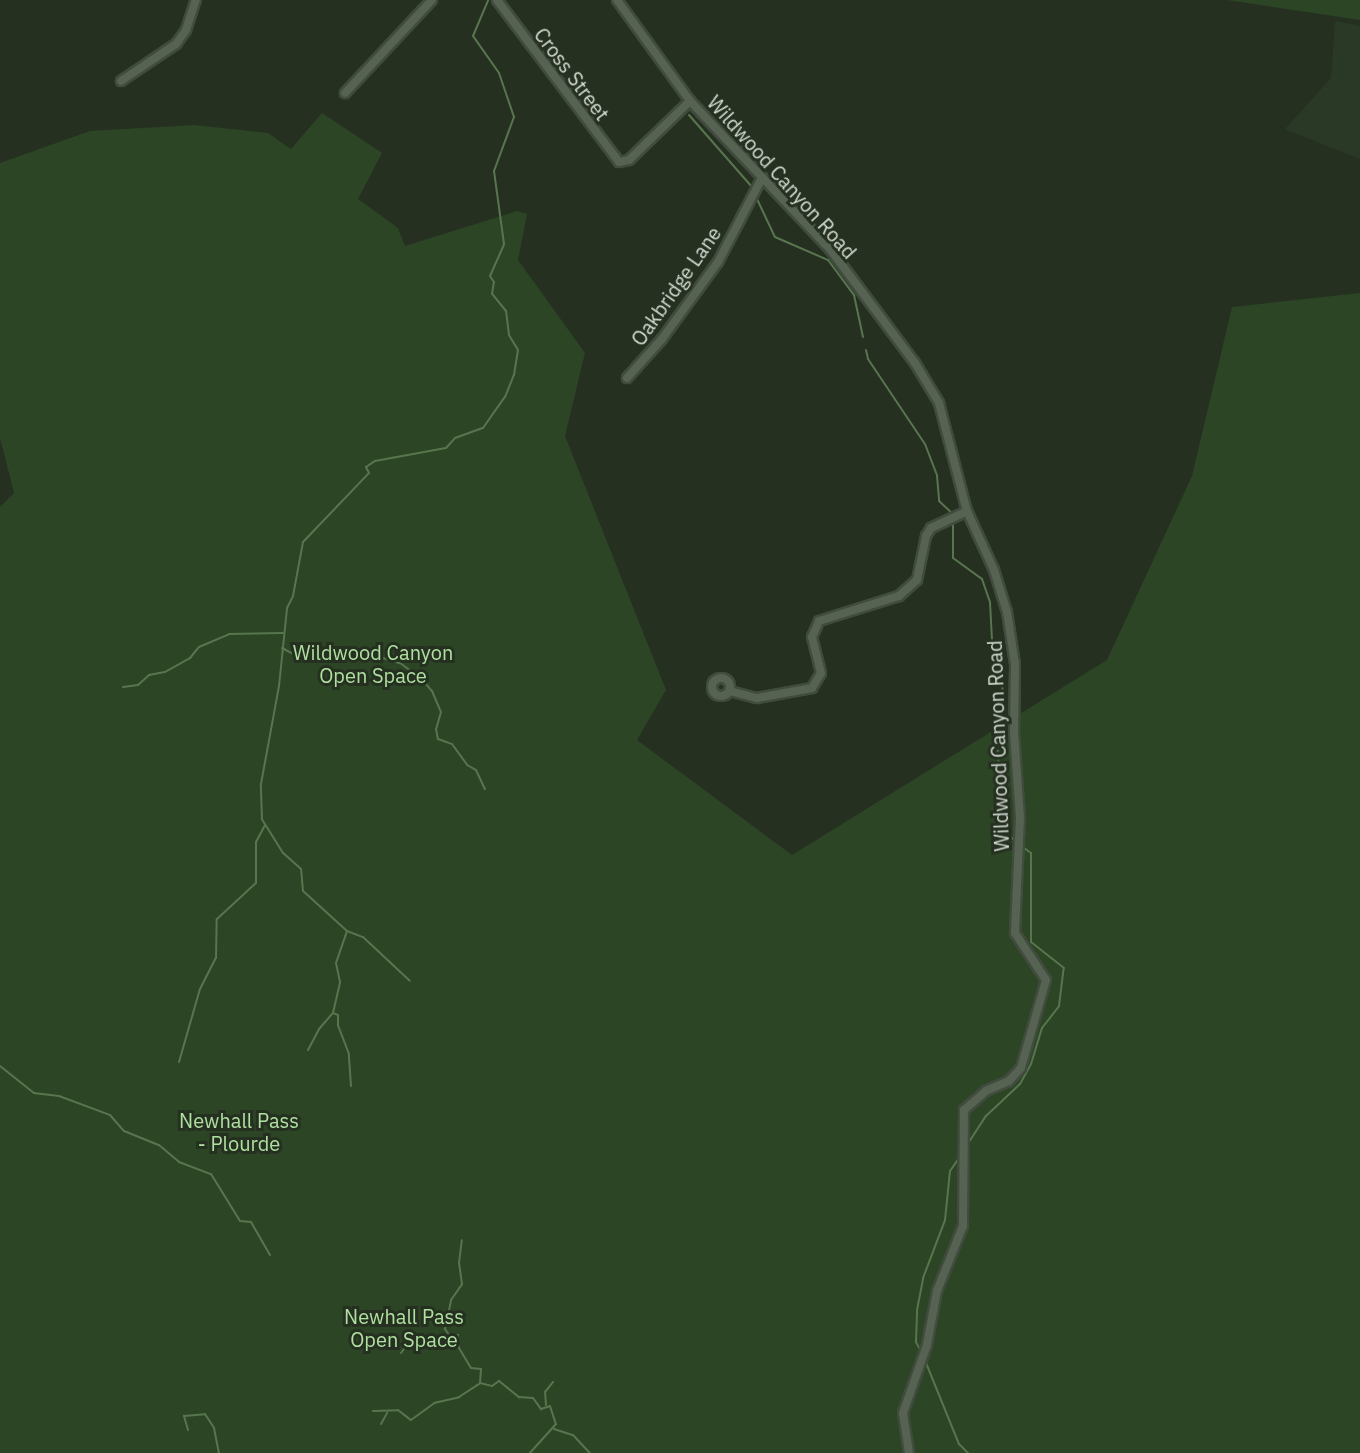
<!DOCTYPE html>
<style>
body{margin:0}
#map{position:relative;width:1360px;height:1453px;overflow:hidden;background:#253021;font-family:"IBM Plex Sans",sans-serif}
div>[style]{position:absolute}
.built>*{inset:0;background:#2a3925}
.green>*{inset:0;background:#2c4525}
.stream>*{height:2px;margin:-1px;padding:0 1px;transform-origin:1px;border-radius:1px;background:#57764e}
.roads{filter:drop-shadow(2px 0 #414b3e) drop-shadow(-2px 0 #414b3e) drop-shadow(0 2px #414b3e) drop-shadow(0 -2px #414b3e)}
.street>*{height:8px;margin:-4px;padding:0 4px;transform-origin:4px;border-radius:4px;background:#566352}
.street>.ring{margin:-4px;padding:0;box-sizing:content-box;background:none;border:8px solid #566352;border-radius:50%}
span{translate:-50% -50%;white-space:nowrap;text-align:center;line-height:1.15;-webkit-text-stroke:6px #253021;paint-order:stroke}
.street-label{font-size:20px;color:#d4dbd1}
.park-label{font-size:20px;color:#afe0a0}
</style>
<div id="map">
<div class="built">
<i style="clip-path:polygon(1335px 21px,1360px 26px,1360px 159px,1285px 129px,1331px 78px)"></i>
</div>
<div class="green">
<i style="clip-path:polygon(1227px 0,1360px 0,1360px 20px)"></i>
<i style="clip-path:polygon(322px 113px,382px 153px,358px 199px,398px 228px,405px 246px,517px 211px,527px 214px,518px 260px,585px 353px,565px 436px,666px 690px,637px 740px,792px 855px,1107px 660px,1192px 476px,1232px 307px,1360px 293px,1360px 1453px,0 1453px,0 507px,14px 493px,0 438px,0 163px,90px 131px,194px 125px,268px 133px,291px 149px)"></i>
</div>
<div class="stream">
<i style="left:689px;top:115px;width:97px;rotate:48.8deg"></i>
<i style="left:757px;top:199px;width:42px;rotate:64.7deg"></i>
<i style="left:775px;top:237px;width:58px;rotate:23.5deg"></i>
<i style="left:828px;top:260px;width:44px;rotate:53.4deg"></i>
<i style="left:854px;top:295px;width:43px;rotate:77.9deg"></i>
<i style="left:866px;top:350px;width:9px;rotate:77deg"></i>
<i style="left:868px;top:359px;width:102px;rotate:56.2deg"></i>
<i style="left:925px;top:444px;width:34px;rotate:69deg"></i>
<i style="left:937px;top:476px;width:25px;rotate:85deg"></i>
<i style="left:939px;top:501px;width:18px;rotate:43deg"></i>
<i style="left:953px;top:522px;width:36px;rotate:90deg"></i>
<i style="left:953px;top:558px;width:36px;rotate:36deg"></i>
<i style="left:982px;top:579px;width:24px;rotate:71deg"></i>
<i style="left:990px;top:602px;width:38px;rotate:87deg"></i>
<i style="left:992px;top:640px;width:24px;rotate:66deg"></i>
<i style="left:1002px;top:662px;width:39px;rotate:89deg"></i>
<i style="left:1003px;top:701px;width:25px;rotate:106deg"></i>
<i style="left:996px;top:725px;width:106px;rotate:86.2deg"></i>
<i style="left:1003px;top:831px;width:14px;rotate:39deg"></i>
<i style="left:282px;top:648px;width:19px;rotate:28deg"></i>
<i style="left:299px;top:657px;width:15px;rotate:4deg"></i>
<i style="left:314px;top:658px;width:59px;rotate:-2.9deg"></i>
<i style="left:373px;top:655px;width:28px;rotate:17deg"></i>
<i style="left:400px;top:663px;width:26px;rotate:36deg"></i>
<i style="left:421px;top:678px;width:17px;rotate:50deg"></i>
<i style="left:432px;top:691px;width:23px;rotate:67deg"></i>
<i style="left:441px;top:712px;width:18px;rotate:106deg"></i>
<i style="left:436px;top:729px;width:10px;rotate:79deg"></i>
<i style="left:438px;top:739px;width:15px;rotate:20deg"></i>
<i style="left:452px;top:744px;width:26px;rotate:54deg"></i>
<i style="left:467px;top:765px;width:10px;rotate:29deg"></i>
<i style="left:476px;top:770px;width:21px;rotate:65deg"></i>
<i style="left:123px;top:687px;width:15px;rotate:-8deg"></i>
<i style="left:138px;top:685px;width:15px;rotate:-42deg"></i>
<i style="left:149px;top:675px;width:16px;rotate:-11deg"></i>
<i style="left:165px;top:672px;width:29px;rotate:-29deg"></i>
<i style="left:190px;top:658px;width:14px;rotate:-51deg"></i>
<i style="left:199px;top:647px;width:33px;rotate:-23deg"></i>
<i style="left:229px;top:634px;width:54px;rotate:-1.1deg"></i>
<i style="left:347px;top:931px;width:17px;rotate:21deg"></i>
<i style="left:363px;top:937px;width:64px;rotate:43.1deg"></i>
<i style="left:308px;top:1050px;width:24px;rotate:-62deg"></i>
<i style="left:319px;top:1029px;width:21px;rotate:-49deg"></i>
<i style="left:179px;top:1062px;width:76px;rotate:-74deg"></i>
<i style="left:200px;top:989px;width:35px;rotate:-63deg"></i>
<i style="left:216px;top:958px;width:39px;rotate:-89deg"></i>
<i style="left:217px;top:919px;width:53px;rotate:-42.7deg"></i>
<i style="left:256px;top:883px;width:41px;rotate:-90deg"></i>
<i style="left:256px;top:842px;width:19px;rotate:-62deg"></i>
<i style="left:0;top:1066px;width:43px;rotate:38.5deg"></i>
<i style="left:34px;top:1093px;width:25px;rotate:7deg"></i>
<i style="left:59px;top:1096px;width:54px;rotate:20.4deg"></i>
<i style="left:110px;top:1115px;width:21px;rotate:49deg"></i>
<i style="left:124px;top:1131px;width:38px;rotate:22deg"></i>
<i style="left:159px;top:1145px;width:26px;rotate:40deg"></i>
<i style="left:179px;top:1162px;width:34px;rotate:21deg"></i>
<i style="left:211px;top:1174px;width:55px;rotate:58.3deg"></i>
<i style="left:240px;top:1221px;width:11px;rotate:5deg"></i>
<i style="left:251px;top:1222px;width:38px;rotate:60deg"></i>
<i style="left:351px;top:1086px;width:32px;rotate:-94deg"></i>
<i style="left:349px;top:1054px;width:30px;rotate:-111deg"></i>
<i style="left:338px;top:1026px;width:11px;rotate:-90deg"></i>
<i style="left:338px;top:1015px;width:5px;rotate:-158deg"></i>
<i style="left:333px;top:1013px;width:32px;rotate:-77deg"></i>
<i style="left:340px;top:982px;width:19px;rotate:-102deg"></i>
<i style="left:336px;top:963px;width:34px;rotate:-71deg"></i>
<i style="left:347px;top:931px;width:59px;rotate:-137.7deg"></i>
<i style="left:303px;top:891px;width:22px;rotate:-95deg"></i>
<i style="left:301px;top:869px;width:24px;rotate:-138deg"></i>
<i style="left:283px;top:853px;width:40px;rotate:-122deg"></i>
<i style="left:262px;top:819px;width:35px;rotate:-92deg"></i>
<i style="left:261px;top:784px;width:100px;rotate:-79.6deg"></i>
<i style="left:279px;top:686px;width:78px;rotate:-84.1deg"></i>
<i style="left:287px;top:608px;width:13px;rotate:-63deg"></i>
<i style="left:293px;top:596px;width:55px;rotate:-79.5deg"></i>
<i style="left:303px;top:542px;width:95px;rotate:-46.3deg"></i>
<i style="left:369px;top:473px;width:7px;rotate:-117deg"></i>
<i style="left:366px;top:467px;width:11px;rotate:-34deg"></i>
<i style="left:375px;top:461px;width:72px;rotate:-10.4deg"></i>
<i style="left:446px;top:448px;width:13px;rotate:-48deg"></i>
<i style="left:455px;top:438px;width:30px;rotate:-20deg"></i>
<i style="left:483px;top:428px;width:38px;rotate:-55deg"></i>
<i style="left:505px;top:397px;width:24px;rotate:-68deg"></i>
<i style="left:514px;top:375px;width:25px;rotate:-81deg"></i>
<i style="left:518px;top:350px;width:17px;rotate:-121deg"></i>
<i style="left:509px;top:335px;width:24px;rotate:-97deg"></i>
<i style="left:506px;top:311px;width:22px;rotate:-129deg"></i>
<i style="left:492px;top:294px;width:12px;rotate:-81deg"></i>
<i style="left:494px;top:282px;width:7px;rotate:-124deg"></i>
<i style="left:490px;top:276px;width:35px;rotate:-66deg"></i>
<i style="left:504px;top:244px;width:74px;rotate:-97.8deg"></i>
<i style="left:494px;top:171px;width:58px;rotate:-69.7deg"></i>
<i style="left:514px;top:117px;width:46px;rotate:-108.8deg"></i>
<i style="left:499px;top:73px;width:45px;rotate:-125.1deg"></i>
<i style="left:473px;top:36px;width:39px;rotate:-67deg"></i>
<i style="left:967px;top:1145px;width:35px;rotate:-57deg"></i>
<i style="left:986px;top:1116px;width:47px;rotate:-43.3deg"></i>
<i style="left:1020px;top:1084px;width:23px;rotate:-61deg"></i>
<i style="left:1031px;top:1064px;width:38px;rotate:-73deg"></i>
<i style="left:1042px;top:1028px;width:28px;rotate:-52deg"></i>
<i style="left:1059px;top:1006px;width:38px;rotate:-83deg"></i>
<i style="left:1064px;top:968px;width:42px;rotate:-141.8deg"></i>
<i style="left:1031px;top:942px;width:89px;rotate:-90deg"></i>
<i style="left:1031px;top:853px;width:9px;rotate:-144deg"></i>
<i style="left:450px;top:1336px;width:9px;rotate:-126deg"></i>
<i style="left:445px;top:1329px;width:30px;rotate:-78deg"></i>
<i style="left:451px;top:1300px;width:19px;rotate:-55deg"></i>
<i style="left:462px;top:1284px;width:21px;rotate:-98deg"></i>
<i style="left:459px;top:1263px;width:23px;rotate:-83deg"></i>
<i style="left:401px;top:1353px;width:17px;rotate:-54deg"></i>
<i style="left:411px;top:1339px;width:47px;rotate:-4.9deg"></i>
<i style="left:458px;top:1335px;width:13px;rotate:86deg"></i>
<i style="left:459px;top:1348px;width:23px;rotate:59deg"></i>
<i style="left:471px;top:1368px;width:10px;rotate:6deg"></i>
<i style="left:481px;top:1369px;width:14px;rotate:94deg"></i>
<i style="left:480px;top:1383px;width:12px;rotate:14deg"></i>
<i style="left:492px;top:1386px;width:9px;rotate:-36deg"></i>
<i style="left:499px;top:1381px;width:26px;rotate:39deg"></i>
<i style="left:519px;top:1397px;width:14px;rotate:4deg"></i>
<i style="left:533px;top:1398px;width:14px;rotate:54deg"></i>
<i style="left:541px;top:1409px;width:9px;rotate:-18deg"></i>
<i style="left:550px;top:1406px;width:19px;rotate:72deg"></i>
<i style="left:556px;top:1424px;width:39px;rotate:132deg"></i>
<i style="left:922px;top:1353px;width:13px;rotate:-119deg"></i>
<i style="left:916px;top:1342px;width:32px;rotate:-88deg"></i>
<i style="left:917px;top:1310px;width:33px;rotate:-79deg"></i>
<i style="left:923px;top:1278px;width:62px;rotate:-69.2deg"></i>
<i style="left:945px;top:1220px;width:49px;rotate:-84.2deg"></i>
<i style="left:950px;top:1171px;width:19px;rotate:-55deg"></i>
<i style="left:924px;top:1358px;width:93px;rotate:67.9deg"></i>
<i style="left:959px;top:1444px;width:13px;rotate:45deg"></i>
<i style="left:546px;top:1405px;width:13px;rotate:-94deg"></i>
<i style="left:545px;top:1392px;width:13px;rotate:-51deg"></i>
<i style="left:373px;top:1411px;width:25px;rotate:-2deg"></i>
<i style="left:398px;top:1410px;width:16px;rotate:38deg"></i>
<i style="left:411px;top:1420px;width:29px;rotate:-36deg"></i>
<i style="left:434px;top:1403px;width:26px;rotate:-13deg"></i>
<i style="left:459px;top:1397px;width:24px;rotate:-33deg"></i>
<i style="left:381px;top:1424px;width:13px;rotate:-61deg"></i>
<i style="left:554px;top:1429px;width:20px;rotate:18deg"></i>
<i style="left:573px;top:1435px;width:25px;rotate:47deg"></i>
<i style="left:188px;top:1430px;width:15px;rotate:-106deg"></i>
<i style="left:184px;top:1416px;width:21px;rotate:-5deg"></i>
<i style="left:205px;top:1414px;width:17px;rotate:57deg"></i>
<i style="left:214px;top:1428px;width:25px;rotate:79deg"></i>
</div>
<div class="roads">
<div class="street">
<i style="left:497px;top:0;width:203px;rotate:53deg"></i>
<i style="left:619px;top:162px;width:10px;rotate:-11deg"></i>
<i style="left:629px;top:160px;width:85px;rotate:-44deg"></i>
<i style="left:617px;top:0;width:125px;rotate:54.1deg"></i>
<i style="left:690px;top:101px;width:204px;rotate:46.6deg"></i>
<i style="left:830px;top:249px;width:142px;rotate:53.3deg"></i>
<i style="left:915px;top:363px;width:47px;rotate:59deg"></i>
<i style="left:939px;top:403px;width:112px;rotate:75.5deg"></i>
<i style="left:967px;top:511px;width:65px;rotate:65.4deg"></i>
<i style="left:994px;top:570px;width:44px;rotate:72.8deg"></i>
<i style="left:1007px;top:612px;width:53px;rotate:81.3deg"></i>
<i style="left:1015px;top:664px;width:68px;rotate:90.8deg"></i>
<i style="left:1014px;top:732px;width:85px;rotate:86deg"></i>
<i style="left:1020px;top:817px;width:116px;rotate:92.5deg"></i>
<i style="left:1015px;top:933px;width:56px;rotate:56.6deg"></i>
<i style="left:1046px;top:980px;width:91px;rotate:105.9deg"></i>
<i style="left:1021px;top:1068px;width:18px;rotate:133deg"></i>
<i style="left:1009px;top:1081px;width:25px;rotate:157deg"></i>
<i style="left:986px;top:1091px;width:29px;rotate:139deg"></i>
<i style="left:964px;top:1110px;width:116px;rotate:90.5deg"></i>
<i style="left:963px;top:1226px;width:70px;rotate:111.8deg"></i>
<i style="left:937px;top:1291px;width:55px;rotate:100.5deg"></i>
<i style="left:927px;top:1345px;width:72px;rotate:109.4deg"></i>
<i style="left:903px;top:1413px;width:40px;rotate:81.5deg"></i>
<i style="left:121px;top:81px;width:66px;rotate:-33.9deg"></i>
<i style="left:176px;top:44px;width:17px;rotate:-54deg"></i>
<i style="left:186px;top:30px;width:32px;rotate:-72deg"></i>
<i style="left:345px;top:93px;width:127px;rotate:-46.9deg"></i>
<i style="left:627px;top:378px;width:52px;rotate:-48.1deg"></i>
<i style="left:662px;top:339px;width:95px;rotate:-54deg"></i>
<i style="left:718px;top:262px;width:95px;rotate:-62.4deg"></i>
<i class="ring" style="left:712px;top:678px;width:10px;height:10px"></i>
<i style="left:730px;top:691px;width:28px;rotate:15deg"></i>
<i style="left:757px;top:698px;width:56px;rotate:-10.3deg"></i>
<i style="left:812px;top:688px;width:17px;rotate:-59deg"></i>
<i style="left:821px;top:673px;width:37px;rotate:-104deg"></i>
<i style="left:812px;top:637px;width:17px;rotate:-66deg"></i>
<i style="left:819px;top:621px;width:84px;rotate:-17.4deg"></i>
<i style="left:899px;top:596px;width:24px;rotate:-42deg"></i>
<i style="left:917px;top:580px;width:45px;rotate:-78.4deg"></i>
<i style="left:926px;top:536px;width:9px;rotate:-58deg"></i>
<i style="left:931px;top:528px;width:40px;rotate:-25deg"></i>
</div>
</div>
<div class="street-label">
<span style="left:572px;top:74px;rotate:53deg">Cross Street</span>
<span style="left:782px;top:177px;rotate:48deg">Wildwood Canyon Road</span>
<span style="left:676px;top:286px;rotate:-55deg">Oakbridge Lane</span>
<span style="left:998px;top:746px;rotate:-92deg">Wildwood Canyon Road</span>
</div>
<div class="park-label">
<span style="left:373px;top:664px">Wildwood Canyon<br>Open Space</span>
<span style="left:239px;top:1132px">Newhall Pass<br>- Plourde</span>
<span style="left:404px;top:1328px">Newhall Pass<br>Open Space</span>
</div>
</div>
